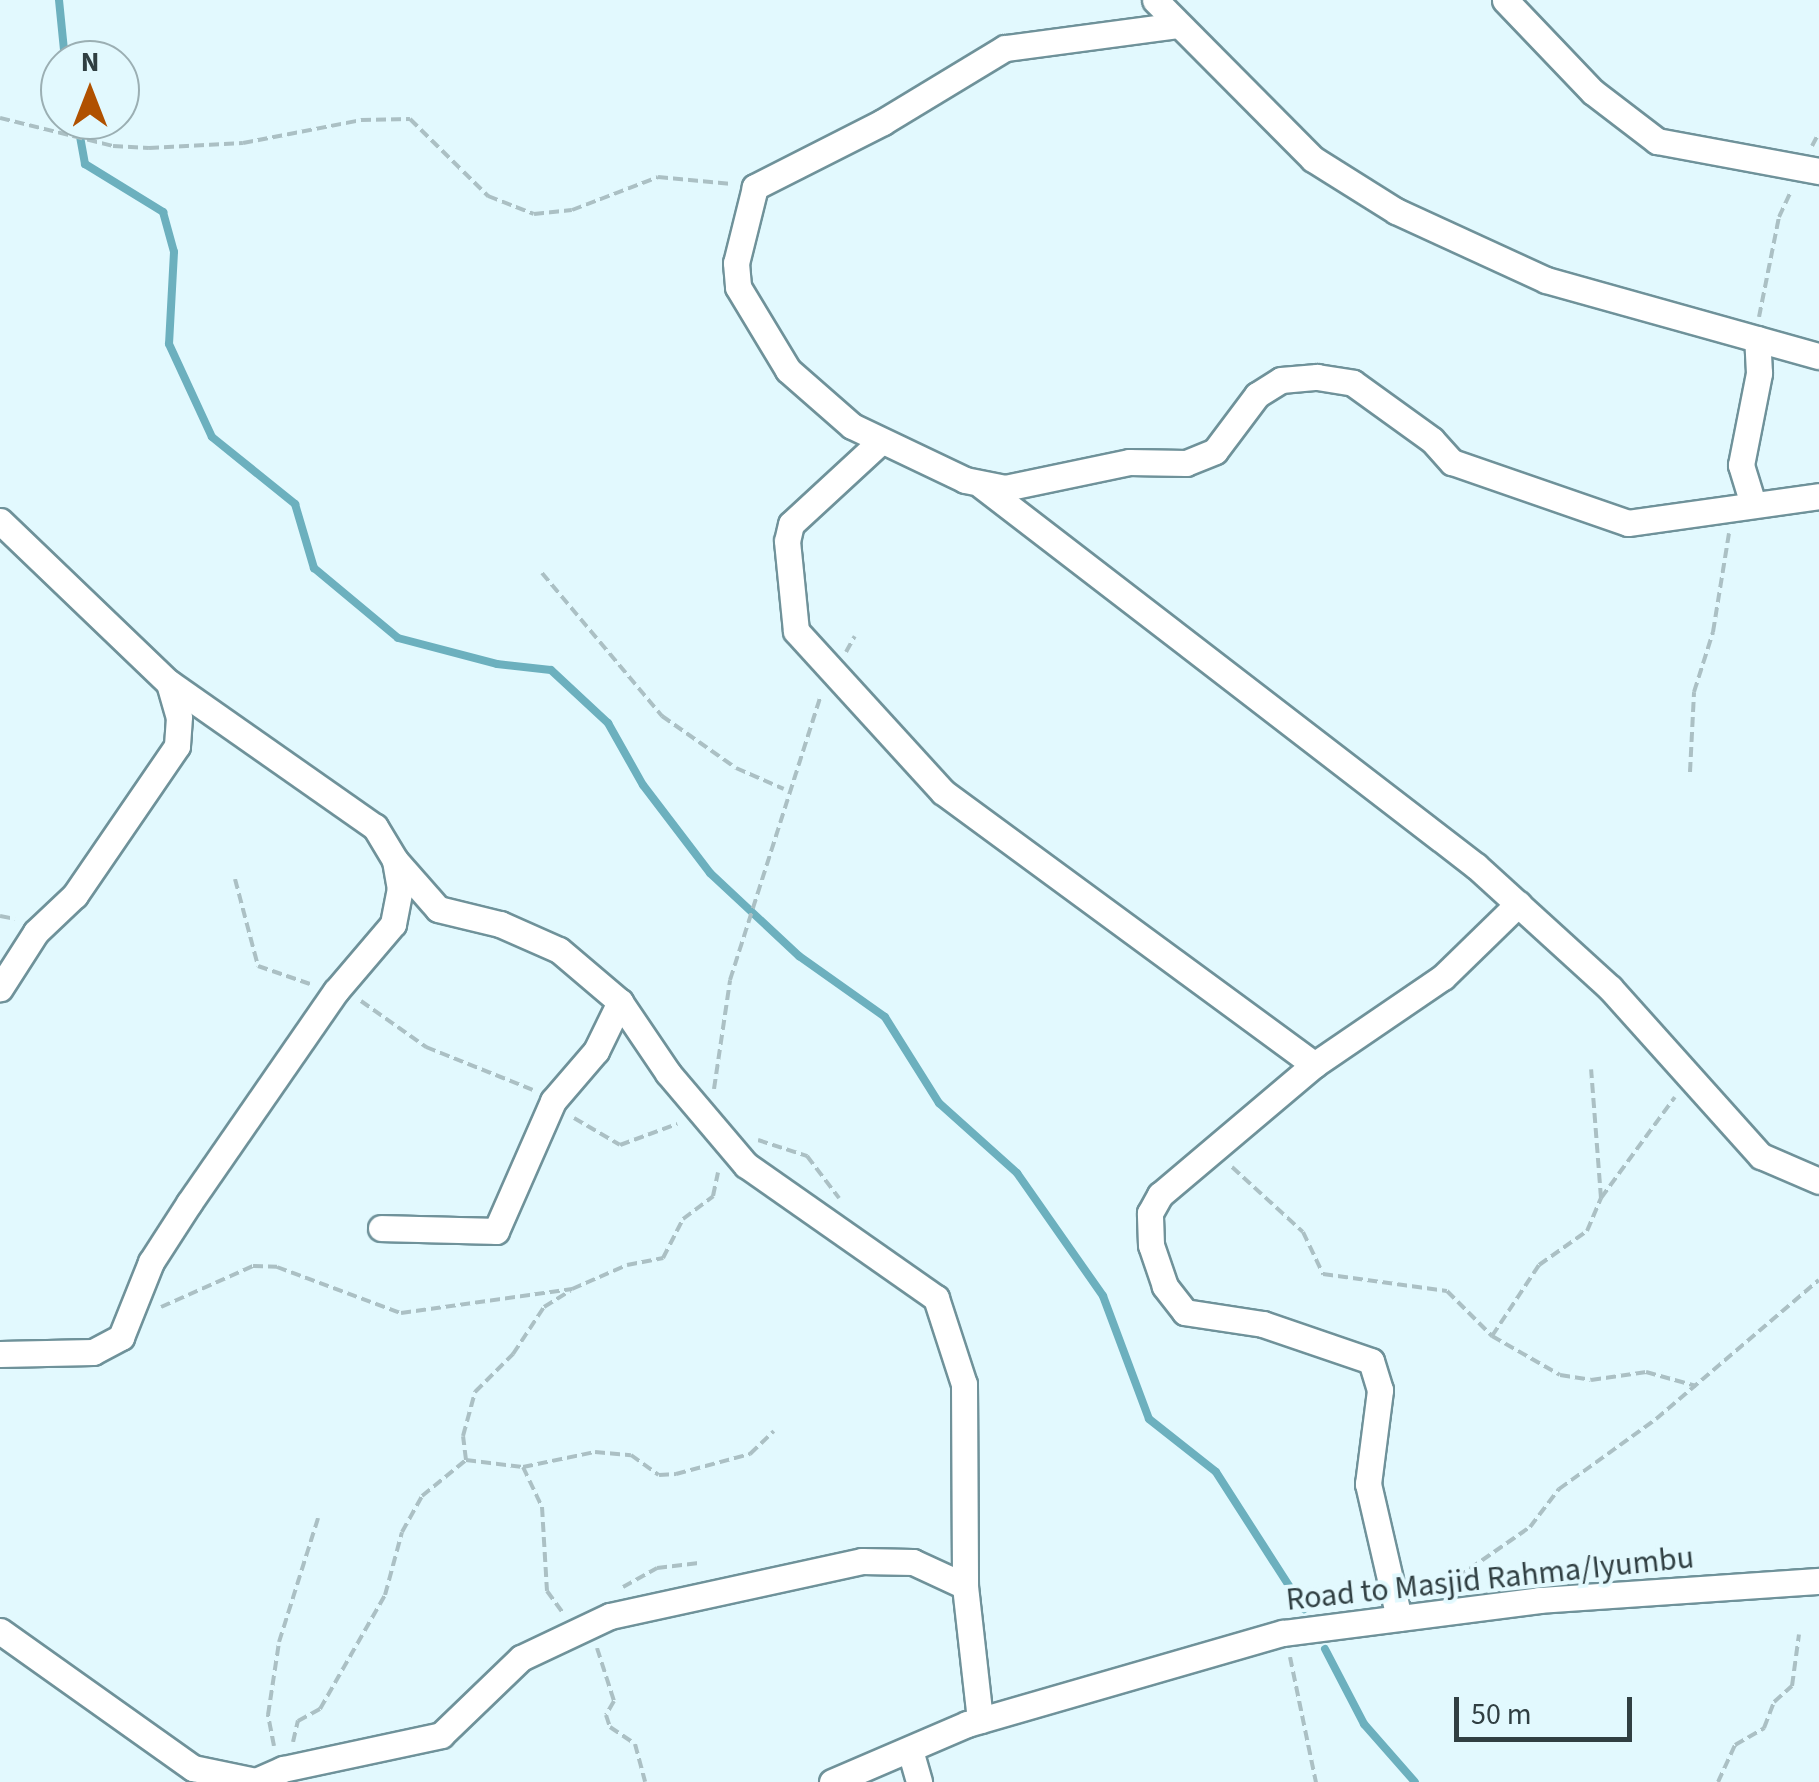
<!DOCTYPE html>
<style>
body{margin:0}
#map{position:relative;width:1819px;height:1782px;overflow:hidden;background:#e2f9fe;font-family:"Source Sans 3",sans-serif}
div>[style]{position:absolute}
.stream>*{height:8px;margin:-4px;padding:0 4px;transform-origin:4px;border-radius:4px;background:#6cb0be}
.path>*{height:4px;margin-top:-2px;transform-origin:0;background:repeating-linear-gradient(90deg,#abc0c4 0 10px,transparent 0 15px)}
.roads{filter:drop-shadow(2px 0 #6f929a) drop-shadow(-2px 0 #6f929a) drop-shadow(0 2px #6f929a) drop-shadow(0 -2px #6f929a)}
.minor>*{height:25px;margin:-12.5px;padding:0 12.5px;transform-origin:12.5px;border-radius:12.5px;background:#fff}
span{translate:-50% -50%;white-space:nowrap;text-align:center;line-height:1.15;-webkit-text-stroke:8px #e2f9fe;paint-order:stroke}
.street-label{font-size:32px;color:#303f42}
.north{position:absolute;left:40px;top:40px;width:100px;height:100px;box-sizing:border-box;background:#e2f9fe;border:2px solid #9bafb3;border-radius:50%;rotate:0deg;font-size:28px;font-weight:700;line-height:40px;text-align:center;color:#303f42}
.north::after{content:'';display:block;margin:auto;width:35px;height:45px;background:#b05100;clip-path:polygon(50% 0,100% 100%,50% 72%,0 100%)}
.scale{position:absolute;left:1454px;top:1697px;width:178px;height:45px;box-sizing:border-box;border:5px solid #303f42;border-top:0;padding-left:12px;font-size:30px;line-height:35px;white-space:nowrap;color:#303f42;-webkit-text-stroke:8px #e2f9fe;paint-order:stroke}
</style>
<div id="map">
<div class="stream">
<i style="left:59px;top:0;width:60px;rotate:84.3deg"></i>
<i style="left:77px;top:120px;width:45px;rotate:79.7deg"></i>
<i style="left:85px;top:164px;width:92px;rotate:31.6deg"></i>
<i style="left:163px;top:212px;width:41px;rotate:74.6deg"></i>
<i style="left:174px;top:252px;width:92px;rotate:93.1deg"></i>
<i style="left:169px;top:344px;width:102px;rotate:65.2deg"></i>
<i style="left:212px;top:437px;width:107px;rotate:38.9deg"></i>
<i style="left:295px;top:504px;width:67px;rotate:73.5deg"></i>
<i style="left:314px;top:568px;width:109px;rotate:39.8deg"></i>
<i style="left:398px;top:638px;width:102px;rotate:14.7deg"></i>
<i style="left:497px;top:664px;width:54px;rotate:6.3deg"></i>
<i style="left:551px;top:670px;width:78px;rotate:42.9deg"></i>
<i style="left:608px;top:723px;width:71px;rotate:60.6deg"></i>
<i style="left:643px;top:785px;width:111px;rotate:52.7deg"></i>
<i style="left:710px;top:873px;width:122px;rotate:43deg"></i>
<i style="left:799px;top:956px;width:105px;rotate:35.3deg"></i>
<i style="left:885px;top:1017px;width:102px;rotate:57.9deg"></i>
<i style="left:939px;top:1103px;width:105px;rotate:41.9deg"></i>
<i style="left:1017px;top:1173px;width:150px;rotate:55deg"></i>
<i style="left:1103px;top:1296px;width:131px;rotate:69.5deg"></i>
<i style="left:1149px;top:1419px;width:85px;rotate:38.3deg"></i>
<i style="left:1216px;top:1472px;width:163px;rotate:57.3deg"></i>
<i style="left:1325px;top:1649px;width:85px;rotate:62.5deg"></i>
<i style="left:1364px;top:1724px;width:77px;rotate:48.7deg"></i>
</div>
<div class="path">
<i style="left:0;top:118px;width:116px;rotate:13.9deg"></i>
<i style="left:113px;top:146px;width:36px;rotate:3deg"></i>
<i style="left:149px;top:148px;width:94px;rotate:-3deg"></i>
<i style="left:243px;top:143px;width:120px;rotate:-11deg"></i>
<i style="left:361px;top:120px;width:49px;rotate:-1.2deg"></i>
<i style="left:410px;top:119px;width:110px;rotate:44.6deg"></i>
<i style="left:488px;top:196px;width:49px;rotate:21.4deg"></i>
<i style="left:534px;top:214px;width:38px;rotate:-6deg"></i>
<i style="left:572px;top:210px;width:92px;rotate:-21deg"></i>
<i style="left:658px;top:177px;width:74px;rotate:5.4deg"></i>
<i style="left:1812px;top:146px;width:15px;rotate:-62deg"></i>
<i style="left:1759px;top:317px;width:102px;rotate:-78.7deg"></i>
<i style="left:1779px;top:217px;width:29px;rotate:-65deg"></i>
<i style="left:542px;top:573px;width:187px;rotate:50deg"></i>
<i style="left:662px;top:716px;width:90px;rotate:35.1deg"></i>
<i style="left:736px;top:768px;width:52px;rotate:23.6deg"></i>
<i style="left:846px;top:652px;width:18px;rotate:-61deg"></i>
<i style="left:1690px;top:772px;width:80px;rotate:-87.1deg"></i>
<i style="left:1694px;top:692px;width:63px;rotate:-72.4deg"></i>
<i style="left:1713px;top:632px;width:100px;rotate:-80.8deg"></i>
<i style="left:235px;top:879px;width:90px;rotate:75.2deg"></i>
<i style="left:258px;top:966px;width:55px;rotate:19.1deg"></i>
<i style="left:0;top:916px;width:15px;rotate:11deg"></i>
<i style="left:361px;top:1001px;width:80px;rotate:35.3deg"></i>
<i style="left:426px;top:1047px;width:115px;rotate:21.9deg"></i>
<i style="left:714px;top:1089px;width:110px;rotate:-81.6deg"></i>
<i style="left:730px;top:980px;width:299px;rotate:-72.3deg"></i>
<i style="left:574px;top:1118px;width:53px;rotate:30.4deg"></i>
<i style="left:620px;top:1145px;width:61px;rotate:-20.2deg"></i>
<i style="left:758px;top:1140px;width:52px;rotate:18.1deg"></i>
<i style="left:807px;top:1156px;width:53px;rotate:52.7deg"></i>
<i style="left:1232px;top:1167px;width:96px;rotate:42.5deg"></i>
<i style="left:1303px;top:1232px;width:47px;rotate:64.5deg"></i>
<i style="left:1323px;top:1274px;width:125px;rotate:7.8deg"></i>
<i style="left:1447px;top:1291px;width:64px;rotate:45deg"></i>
<i style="left:1492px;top:1336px;width:78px;rotate:29.8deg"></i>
<i style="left:1560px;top:1375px;width:31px;rotate:9deg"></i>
<i style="left:1591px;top:1380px;width:56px;rotate:-8.3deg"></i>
<i style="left:1646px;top:1372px;width:52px;rotate:15.6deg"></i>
<i style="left:1601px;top:1198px;width:125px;rotate:-53.8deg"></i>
<i style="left:161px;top:1307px;width:101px;rotate:-24deg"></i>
<i style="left:253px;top:1266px;width:24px;rotate:2deg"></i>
<i style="left:277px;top:1267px;width:132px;rotate:20.4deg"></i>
<i style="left:401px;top:1313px;width:173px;rotate:-8deg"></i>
<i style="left:572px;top:1289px;width:60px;rotate:-23.6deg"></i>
<i style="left:627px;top:1265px;width:37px;rotate:-11deg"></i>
<i style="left:663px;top:1258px;width:44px;rotate:-62.9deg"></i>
<i style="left:683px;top:1219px;width:38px;rotate:-37deg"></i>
<i style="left:713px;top:1196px;width:24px;rotate:-78deg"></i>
<i style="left:1492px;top:1336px;width:85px;rotate:-56.5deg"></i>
<i style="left:1539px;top:1265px;width:59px;rotate:-35.3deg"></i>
<i style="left:1587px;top:1231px;width:36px;rotate:-67deg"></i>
<i style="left:1601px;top:1198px;width:129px;rotate:-94.4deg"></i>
<i style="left:466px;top:1460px;width:24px;rotate:-97deg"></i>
<i style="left:463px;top:1436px;width:46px;rotate:-74.7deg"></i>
<i style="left:475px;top:1392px;width:54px;rotate:-45deg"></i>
<i style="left:513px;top:1354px;width:56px;rotate:-56.6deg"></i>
<i style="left:544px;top:1307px;width:31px;rotate:-32deg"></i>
<i style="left:523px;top:1467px;width:44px;rotate:64.6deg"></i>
<i style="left:542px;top:1507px;width:84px;rotate:86.6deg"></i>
<i style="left:547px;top:1591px;width:26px;rotate:54deg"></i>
<i style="left:1445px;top:1586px;width:103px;rotate:-34.8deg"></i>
<i style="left:1530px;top:1527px;width:48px;rotate:-52.7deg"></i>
<i style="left:1559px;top:1489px;width:120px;rotate:-35.8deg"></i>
<i style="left:1656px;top:1419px;width:214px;rotate:-40.5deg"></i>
<i style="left:623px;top:1587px;width:39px;rotate:-29deg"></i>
<i style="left:657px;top:1568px;width:42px;rotate:-6.8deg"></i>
<i style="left:597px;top:1648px;width:56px;rotate:72.2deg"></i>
<i style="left:614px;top:1701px;width:16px;rotate:120deg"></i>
<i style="left:606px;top:1715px;width:13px;rotate:72deg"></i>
<i style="left:610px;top:1727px;width:30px;rotate:34deg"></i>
<i style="left:635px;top:1744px;width:39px;rotate:75deg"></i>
<i style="left:1290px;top:1657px;width:128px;rotate:78.3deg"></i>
<i style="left:293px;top:1742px;width:22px;rotate:-77deg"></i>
<i style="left:298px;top:1721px;width:25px;rotate:-29deg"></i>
<i style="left:320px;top:1709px;width:131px;rotate:-60.3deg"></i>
<i style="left:385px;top:1595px;width:65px;rotate:-74.9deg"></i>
<i style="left:402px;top:1532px;width:41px;rotate:-60.9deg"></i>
<i style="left:422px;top:1496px;width:57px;rotate:-39.3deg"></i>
<i style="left:466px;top:1460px;width:57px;rotate:7deg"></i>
<i style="left:523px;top:1467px;width:74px;rotate:-11.8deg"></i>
<i style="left:595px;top:1452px;width:36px;rotate:5deg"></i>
<i style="left:631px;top:1455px;width:34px;rotate:36deg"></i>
<i style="left:659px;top:1475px;width:17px;rotate:-3deg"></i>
<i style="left:676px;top:1474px;width:77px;rotate:-15.1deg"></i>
<i style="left:750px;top:1454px;width:33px;rotate:-44deg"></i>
<i style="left:274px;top:1746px;width:32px;rotate:-101deg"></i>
<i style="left:268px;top:1715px;width:74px;rotate:-81.4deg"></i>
<i style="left:279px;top:1642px;width:130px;rotate:-72.5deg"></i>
<i style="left:1718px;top:1782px;width:41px;rotate:-65.3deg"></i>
<i style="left:1735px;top:1745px;width:34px;rotate:-30deg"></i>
<i style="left:1764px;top:1728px;width:28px;rotate:-69deg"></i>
<i style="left:1774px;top:1702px;width:24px;rotate:-42deg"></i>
<i style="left:1792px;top:1686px;width:52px;rotate:-82.3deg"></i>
</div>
<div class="roads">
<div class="minor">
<i style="left:1155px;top:0;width:224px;rotate:45.2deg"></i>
<i style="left:1313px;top:159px;width:98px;rotate:32.1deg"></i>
<i style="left:1396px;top:211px;width:165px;rotate:24.7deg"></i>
<i style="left:1546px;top:280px;width:283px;rotate:15.6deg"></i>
<i style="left:1505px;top:0;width:127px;rotate:46.3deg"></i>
<i style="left:1593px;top:92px;width:81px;rotate:37.4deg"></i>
<i style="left:1657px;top:141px;width:165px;rotate:10.5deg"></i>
<i style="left:1178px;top:25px;width:175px;rotate:172.4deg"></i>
<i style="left:1005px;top:48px;width:143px;rotate:148.8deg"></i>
<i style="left:883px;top:122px;width:144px;rotate:153.1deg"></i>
<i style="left:755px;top:187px;width:78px;rotate:104deg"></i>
<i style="left:736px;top:263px;width:24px;rotate:85deg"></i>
<i style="left:738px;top:287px;width:97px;rotate:58.9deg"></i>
<i style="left:788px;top:370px;width:85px;rotate:41.2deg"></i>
<i style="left:852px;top:426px;width:125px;rotate:25.5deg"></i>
<i style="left:965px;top:480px;width:41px;rotate:11.3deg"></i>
<i style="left:1005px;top:488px;width:127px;rotate:-11.8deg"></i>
<i style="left:1129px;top:462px;width:57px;rotate:1deg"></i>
<i style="left:1186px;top:463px;width:31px;rotate:-22deg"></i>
<i style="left:1215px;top:451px;width:70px;rotate:-53.1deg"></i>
<i style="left:1257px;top:395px;width:28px;rotate:-32deg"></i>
<i style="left:1281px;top:380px;width:36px;rotate:-5deg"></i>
<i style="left:1317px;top:377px;width:36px;rotate:9deg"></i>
<i style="left:1353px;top:383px;width:97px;rotate:35.8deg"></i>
<i style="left:1432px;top:440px;width:30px;rotate:48deg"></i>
<i style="left:1452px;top:462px;width:186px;rotate:19.1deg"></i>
<i style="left:1628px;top:523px;width:193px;rotate:-8deg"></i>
<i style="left:881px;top:441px;width:122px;rotate:137.3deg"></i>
<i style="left:791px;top:524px;width:17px;rotate:103deg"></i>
<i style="left:787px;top:541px;width:90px;rotate:84.3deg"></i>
<i style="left:796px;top:631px;width:218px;rotate:47.6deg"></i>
<i style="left:943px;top:792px;width:461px;rotate:36.3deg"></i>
<i style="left:981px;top:485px;width:625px;rotate:37.59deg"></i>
<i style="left:1476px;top:866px;width:181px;rotate:42.3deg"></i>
<i style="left:1610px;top:988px;width:226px;rotate:48.1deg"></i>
<i style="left:1761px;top:1156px;width:63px;rotate:23.3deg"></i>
<i style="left:1753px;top:504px;width:41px;rotate:-107.1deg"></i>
<i style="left:1741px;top:465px;width:94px;rotate:-78.9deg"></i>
<i style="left:1759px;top:373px;width:34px;rotate:-93deg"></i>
<i style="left:0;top:521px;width:234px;rotate:43.8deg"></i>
<i style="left:169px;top:683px;width:35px;rotate:74deg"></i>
<i style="left:179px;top:717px;width:29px;rotate:94deg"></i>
<i style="left:177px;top:746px;width:181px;rotate:124.4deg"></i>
<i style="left:75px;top:895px;width:54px;rotate:136.5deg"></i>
<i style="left:36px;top:932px;width:67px;rotate:122.7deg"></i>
<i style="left:395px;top:860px;width:65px;rotate:48.7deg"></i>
<i style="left:438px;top:909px;width:64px;rotate:13.6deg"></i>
<i style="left:500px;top:924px;width:64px;rotate:23.8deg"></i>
<i style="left:559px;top:950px;width:80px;rotate:40.4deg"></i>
<i style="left:620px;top:1002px;width:86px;rotate:55.9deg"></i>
<i style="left:668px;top:1073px;width:121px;rotate:49.7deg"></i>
<i style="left:746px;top:1165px;width:232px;rotate:35deg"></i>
<i style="left:936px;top:1298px;width:90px;rotate:72deg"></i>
<i style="left:964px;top:1384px;width:202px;rotate:89.7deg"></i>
<i style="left:381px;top:1228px;width:115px;rotate:1.5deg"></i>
<i style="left:496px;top:1231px;width:142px;rotate:-66.3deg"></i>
<i style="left:553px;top:1101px;width:66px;rotate:-49.3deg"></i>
<i style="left:596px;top:1051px;width:55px;rotate:-63.9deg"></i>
<i style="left:0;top:1354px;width:93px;rotate:-1.2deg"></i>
<i style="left:93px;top:1352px;width:32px;rotate:-28deg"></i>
<i style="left:121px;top:1337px;width:81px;rotate:-68.2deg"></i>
<i style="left:151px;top:1262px;width:70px;rotate:-57.2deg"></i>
<i style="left:189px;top:1203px;width:258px;rotate:-55.3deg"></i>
<i style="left:336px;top:991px;width:88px;rotate:-49.6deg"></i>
<i style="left:393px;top:924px;width:36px;rotate:-79deg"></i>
<i style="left:400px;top:889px;width:29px;rotate:-100deg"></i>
<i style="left:395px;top:860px;width:39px;rotate:-121deg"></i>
<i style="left:375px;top:827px;width:251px;rotate:-145deg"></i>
<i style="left:1399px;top:1618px;width:138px;rotate:-103deg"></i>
<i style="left:1368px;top:1484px;width:95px;rotate:-82.7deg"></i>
<i style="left:1380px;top:1390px;width:30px;rotate:-107deg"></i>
<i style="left:1371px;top:1361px;width:114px;rotate:-161.1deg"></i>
<i style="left:1263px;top:1324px;width:79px;rotate:-171.3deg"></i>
<i style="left:1185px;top:1312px;width:33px;rotate:-128deg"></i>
<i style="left:1165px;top:1286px;width:43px;rotate:-108.9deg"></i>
<i style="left:1151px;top:1245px;width:32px;rotate:-92deg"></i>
<i style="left:1150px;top:1213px;width:21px;rotate:-61deg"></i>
<i style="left:1160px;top:1195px;width:202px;rotate:-40.2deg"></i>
<i style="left:1314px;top:1065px;width:156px;rotate:-34.3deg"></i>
<i style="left:1443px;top:977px;width:105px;rotate:-44.2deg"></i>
<i style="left:0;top:1631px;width:237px;rotate:35.4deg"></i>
<i style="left:193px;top:1768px;width:64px;rotate:11.7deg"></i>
<i style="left:256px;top:1781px;width:30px;rotate:-24deg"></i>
<i style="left:283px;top:1769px;width:162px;rotate:-12.1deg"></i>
<i style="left:441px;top:1735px;width:111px;rotate:-43.9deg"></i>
<i style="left:521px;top:1658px;width:98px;rotate:-25.3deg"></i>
<i style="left:610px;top:1616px;width:258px;rotate:-12.3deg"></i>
<i style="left:862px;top:1561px;width:51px;rotate:1.1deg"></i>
<i style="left:913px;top:1562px;width:57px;rotate:24.8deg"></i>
<i style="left:965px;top:1586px;width:135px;rotate:83.6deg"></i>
<i style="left:910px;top:1750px;width:33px;rotate:74deg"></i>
<i style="left:832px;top:1782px;width:147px;rotate:-23.2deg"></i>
<i style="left:967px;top:1724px;width:329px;rotate:-16.1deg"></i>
<i style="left:1283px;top:1633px;width:258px;rotate:-7.3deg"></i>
<i style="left:1539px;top:1600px;width:281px;rotate:-3.9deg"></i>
</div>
</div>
<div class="street-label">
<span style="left:1490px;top:1579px;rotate:-6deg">Road to Masjid Rahma/Iyumbu</span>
</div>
<div class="north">N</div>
<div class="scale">50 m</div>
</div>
